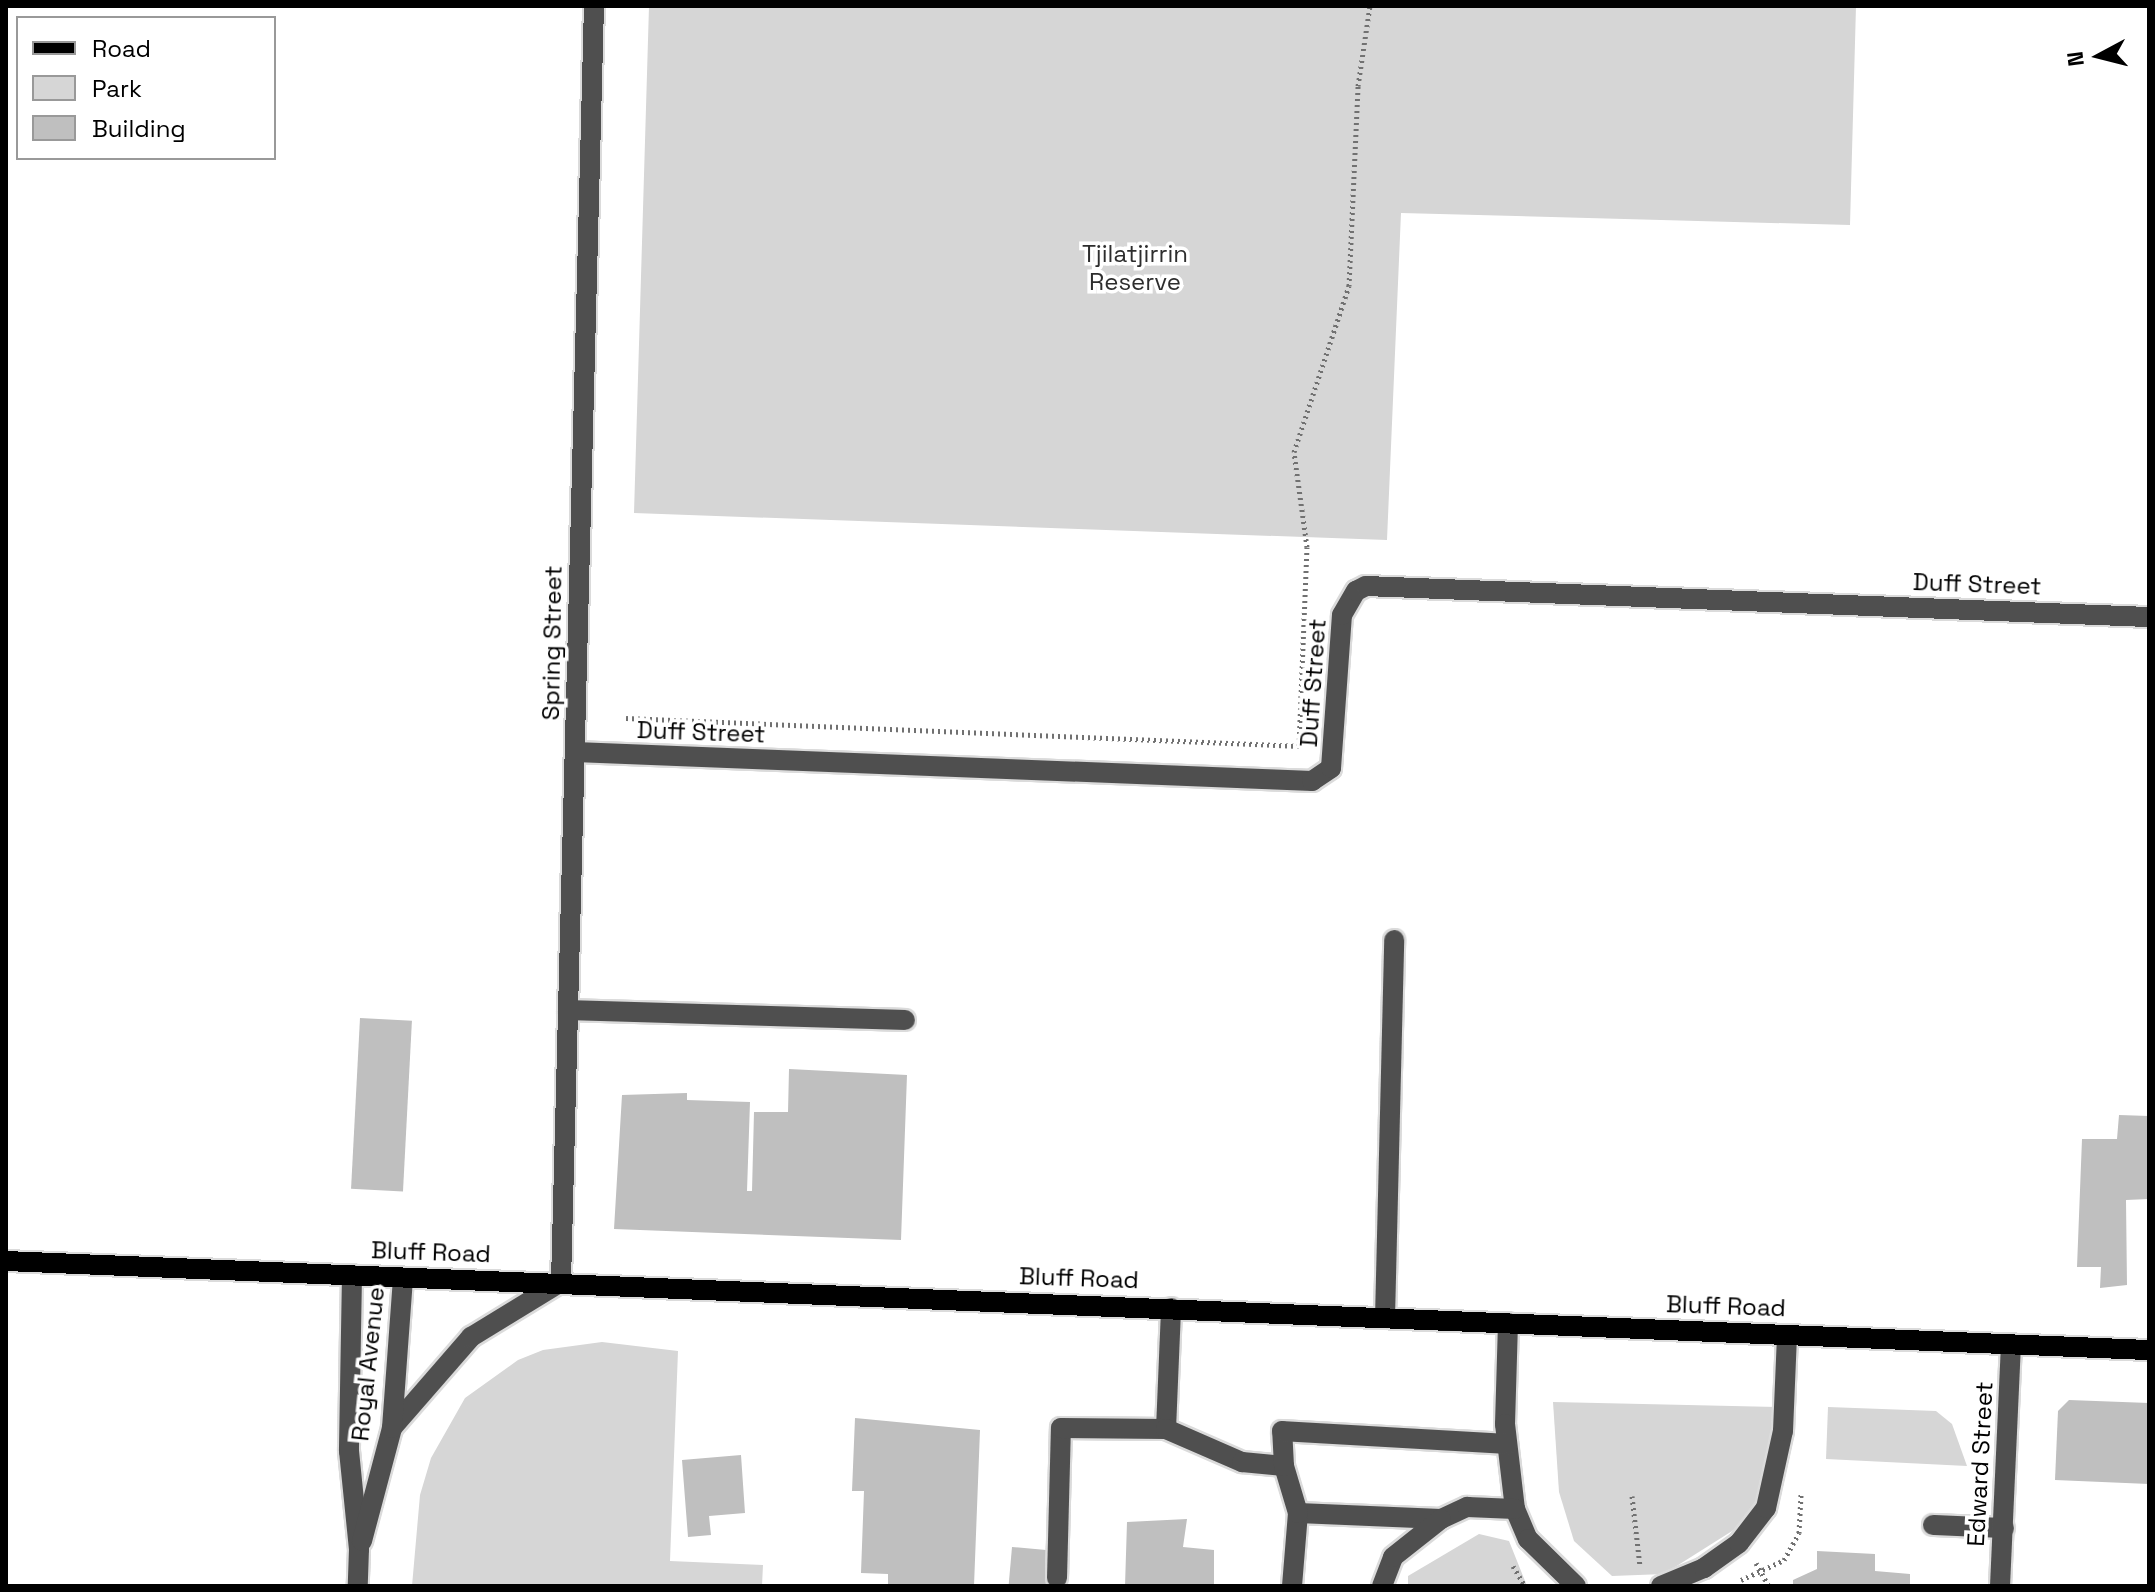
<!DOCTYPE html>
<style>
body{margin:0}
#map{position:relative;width:2155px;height:1592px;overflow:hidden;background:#fff;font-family:"Space Grotesk",sans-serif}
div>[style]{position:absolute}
.green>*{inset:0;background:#d6d6d6}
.building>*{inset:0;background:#bfbfbf;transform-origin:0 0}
.path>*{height:5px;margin-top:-2.5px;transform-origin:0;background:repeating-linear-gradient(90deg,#717171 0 2px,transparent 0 6px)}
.roads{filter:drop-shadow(2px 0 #dbdbdb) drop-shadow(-2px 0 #dbdbdb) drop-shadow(0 2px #dbdbdb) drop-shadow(0 -2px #dbdbdb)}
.minor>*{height:20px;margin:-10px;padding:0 10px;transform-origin:10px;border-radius:10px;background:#4f4f4f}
.major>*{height:20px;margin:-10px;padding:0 10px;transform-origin:10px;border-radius:10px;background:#000}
span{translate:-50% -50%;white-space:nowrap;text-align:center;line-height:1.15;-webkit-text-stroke:7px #fff;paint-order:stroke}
.park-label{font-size:24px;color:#2d2d2d}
.street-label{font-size:24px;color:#000}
.frame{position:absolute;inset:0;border:8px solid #000;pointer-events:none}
.legend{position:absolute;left:16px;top:16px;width:260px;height:144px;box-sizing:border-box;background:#fff;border:2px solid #999;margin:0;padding:10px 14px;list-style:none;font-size:24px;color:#000}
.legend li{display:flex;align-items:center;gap:16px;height:40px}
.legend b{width:40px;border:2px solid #999}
.north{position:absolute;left:2059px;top:16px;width:80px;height:80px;-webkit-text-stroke:6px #fff;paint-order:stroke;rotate:263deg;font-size:22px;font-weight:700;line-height:32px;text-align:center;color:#000}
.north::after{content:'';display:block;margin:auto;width:28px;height:36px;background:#000;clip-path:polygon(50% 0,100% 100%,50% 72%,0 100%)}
</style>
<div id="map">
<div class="green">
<i style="clip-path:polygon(649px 6px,1856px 6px,1850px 225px,1401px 213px,1387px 540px,634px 513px)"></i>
<i style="clip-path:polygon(602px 1342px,678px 1351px,670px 1561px,763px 1565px,762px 1586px,412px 1586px,420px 1495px,431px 1458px,465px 1398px,518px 1360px,543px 1350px)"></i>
<i style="clip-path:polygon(1553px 1402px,1777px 1407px,1764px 1477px,1748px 1521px,1664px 1574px,1612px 1576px,1574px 1541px,1559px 1492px)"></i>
<i style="clip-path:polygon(1828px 1407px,1936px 1411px,1952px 1424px,1967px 1466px,1826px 1459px)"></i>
<i style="clip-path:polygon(1479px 1534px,1509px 1541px,1527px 1586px,1408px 1586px,1408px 1576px)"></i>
</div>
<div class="building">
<i style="left:360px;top:1018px;width:52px;height:171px;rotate:3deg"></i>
<i style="clip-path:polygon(789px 1069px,907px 1075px,901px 1240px,614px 1229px,622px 1095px,687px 1093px,687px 1100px,750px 1102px,747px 1191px,752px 1191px,754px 1112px,788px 1112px)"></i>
<i style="clip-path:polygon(2119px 1115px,2149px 1116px,2149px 1199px,2126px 1200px,2127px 1285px,2100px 1288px,2101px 1267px,2077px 1267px,2082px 1139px,2117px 1139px)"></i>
<i style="clip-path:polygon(2069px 1400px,2149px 1403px,2149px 1484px,2055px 1480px,2058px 1411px)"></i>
<i style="clip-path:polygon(855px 1418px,980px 1430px,974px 1586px,888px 1586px,888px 1574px,861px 1573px,864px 1491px,852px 1491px)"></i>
<i style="clip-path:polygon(741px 1455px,745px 1513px,709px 1516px,711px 1535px,688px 1537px,682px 1460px)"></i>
<i style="clip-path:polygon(1187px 1519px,1183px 1547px,1214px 1550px,1214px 1586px,1125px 1586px,1127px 1522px)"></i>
<i style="left:1012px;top:1547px;width:37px;height:39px;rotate:5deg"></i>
<i style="clip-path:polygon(1817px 1551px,1875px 1554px,1875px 1571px,1910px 1574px,1910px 1586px,1793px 1586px,1793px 1580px,1817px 1569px)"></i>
</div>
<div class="path">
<i style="left:626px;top:718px;width:674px;rotate:2.38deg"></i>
<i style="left:1299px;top:746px;width:199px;rotate:-87.7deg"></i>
<i style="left:1307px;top:547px;width:96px;rotate:-97.8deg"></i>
<i style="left:1294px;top:452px;width:175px;rotate:-71.7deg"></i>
<i style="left:1349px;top:286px;width:200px;rotate:-87.4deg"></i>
<i style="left:1358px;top:86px;width:81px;rotate:-81.5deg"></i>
<i style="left:1632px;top:1496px;width:70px;rotate:83.5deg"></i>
<i style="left:1756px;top:1563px;width:26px;rotate:61deg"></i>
<i style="left:1513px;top:1566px;width:23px;rotate:59deg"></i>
<i style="left:1741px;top:1580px;width:47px;rotate:-24.9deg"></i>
<i style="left:1784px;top:1560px;width:31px;rotate:-61deg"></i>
<i style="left:1799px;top:1533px;width:39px;rotate:-87deg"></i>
</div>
<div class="roads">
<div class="minor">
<i style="left:575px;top:752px;width:738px;rotate:2.25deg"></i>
<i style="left:1312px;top:781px;width:23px;rotate:-34deg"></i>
<i style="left:1331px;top:768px;width:153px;rotate:-85.9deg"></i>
<i style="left:1342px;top:615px;width:28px;rotate:-60deg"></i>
<i style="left:1356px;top:591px;width:11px;rotate:-27deg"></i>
<i style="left:1366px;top:586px;width:784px;rotate:2.27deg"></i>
<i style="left:568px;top:1010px;width:337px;rotate:1.7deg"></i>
<i style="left:352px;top:1275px;width:176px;rotate:91deg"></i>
<i style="left:349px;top:1451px;width:99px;rotate:84.2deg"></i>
<i style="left:359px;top:1549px;width:37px;rotate:92deg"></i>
<i style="left:1385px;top:1318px;width:378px;rotate:-88.6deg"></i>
<i style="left:1508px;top:1323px;width:101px;rotate:91.7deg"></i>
<i style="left:1505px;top:1424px;width:86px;rotate:83.3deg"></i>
<i style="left:1515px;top:1509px;width:33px;rotate:67deg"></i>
<i style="left:1528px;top:1539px;width:67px;rotate:44.4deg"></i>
<i style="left:392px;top:1428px;width:121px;rotate:-49deg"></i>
<i style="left:471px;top:1337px;width:105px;rotate:-31.4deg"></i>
<i style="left:561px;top:1282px;width:1276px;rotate:-88.52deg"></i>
<i style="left:1166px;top:1429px;width:121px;rotate:-87.6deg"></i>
<i style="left:1298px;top:1513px;width:143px;rotate:2.4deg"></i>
<i style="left:1441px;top:1519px;width:29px;rotate:-25deg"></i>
<i style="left:1467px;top:1507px;width:48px;rotate:2.4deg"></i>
<i style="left:1933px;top:1525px;width:71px;rotate:2.4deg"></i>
<i style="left:362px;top:1541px;width:117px;rotate:-75.1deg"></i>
<i style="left:392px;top:1428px;width:150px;rotate:-85.8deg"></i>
<i style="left:1057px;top:1578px;width:150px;rotate:-88.5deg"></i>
<i style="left:1061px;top:1428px;width:105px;rotate:0.5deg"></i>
<i style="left:1166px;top:1429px;width:83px;rotate:23.5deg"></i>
<i style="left:1242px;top:1462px;width:42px;rotate:5.4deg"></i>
<i style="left:1292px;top:1586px;width:73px;rotate:-85.3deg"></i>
<i style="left:1298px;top:1513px;width:49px;rotate:-106.6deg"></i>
<i style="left:1284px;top:1466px;width:35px;rotate:-93deg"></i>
<i style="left:1282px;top:1431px;width:225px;rotate:3.3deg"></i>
<i style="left:1382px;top:1586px;width:31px;rotate:-69deg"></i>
<i style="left:1393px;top:1557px;width:61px;rotate:-38.4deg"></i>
<i style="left:1661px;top:1586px;width:47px;rotate:-22.7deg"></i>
<i style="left:1704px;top:1568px;width:43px;rotate:-35.5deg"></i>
<i style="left:1739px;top:1543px;width:44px;rotate:-52.4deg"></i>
<i style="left:1766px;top:1508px;width:79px;rotate:-77.6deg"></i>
<i style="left:1783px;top:1431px;width:96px;rotate:-87.6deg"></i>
<i style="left:2000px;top:1586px;width:242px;rotate:-87.4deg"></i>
</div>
<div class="major">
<i style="left:6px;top:1261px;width:2145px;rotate:2.38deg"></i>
</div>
</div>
<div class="park-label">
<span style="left:1135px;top:268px">Tjilatjirrin<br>Reserve</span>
</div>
<div class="street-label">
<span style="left:1977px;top:584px;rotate:2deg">Duff Street</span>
<span style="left:552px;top:643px;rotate:-89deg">Spring Street</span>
<span style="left:1313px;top:683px;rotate:-86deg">Duff Street</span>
<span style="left:701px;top:732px;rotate:2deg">Duff Street</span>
<span style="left:431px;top:1252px;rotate:2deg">Bluff Road</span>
<span style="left:1079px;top:1278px;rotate:2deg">Bluff Road</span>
<span style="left:1726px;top:1306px;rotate:2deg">Bluff Road</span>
<span style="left:368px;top:1364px;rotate:-84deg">Royal Avenue</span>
<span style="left:1980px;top:1464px;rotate:-87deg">Edward Street</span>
</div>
<div class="frame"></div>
<ul class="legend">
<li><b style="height:10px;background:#000"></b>Road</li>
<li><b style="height:22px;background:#d6d6d6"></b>Park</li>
<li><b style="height:22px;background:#bfbfbf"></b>Building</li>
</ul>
<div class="north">N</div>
</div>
